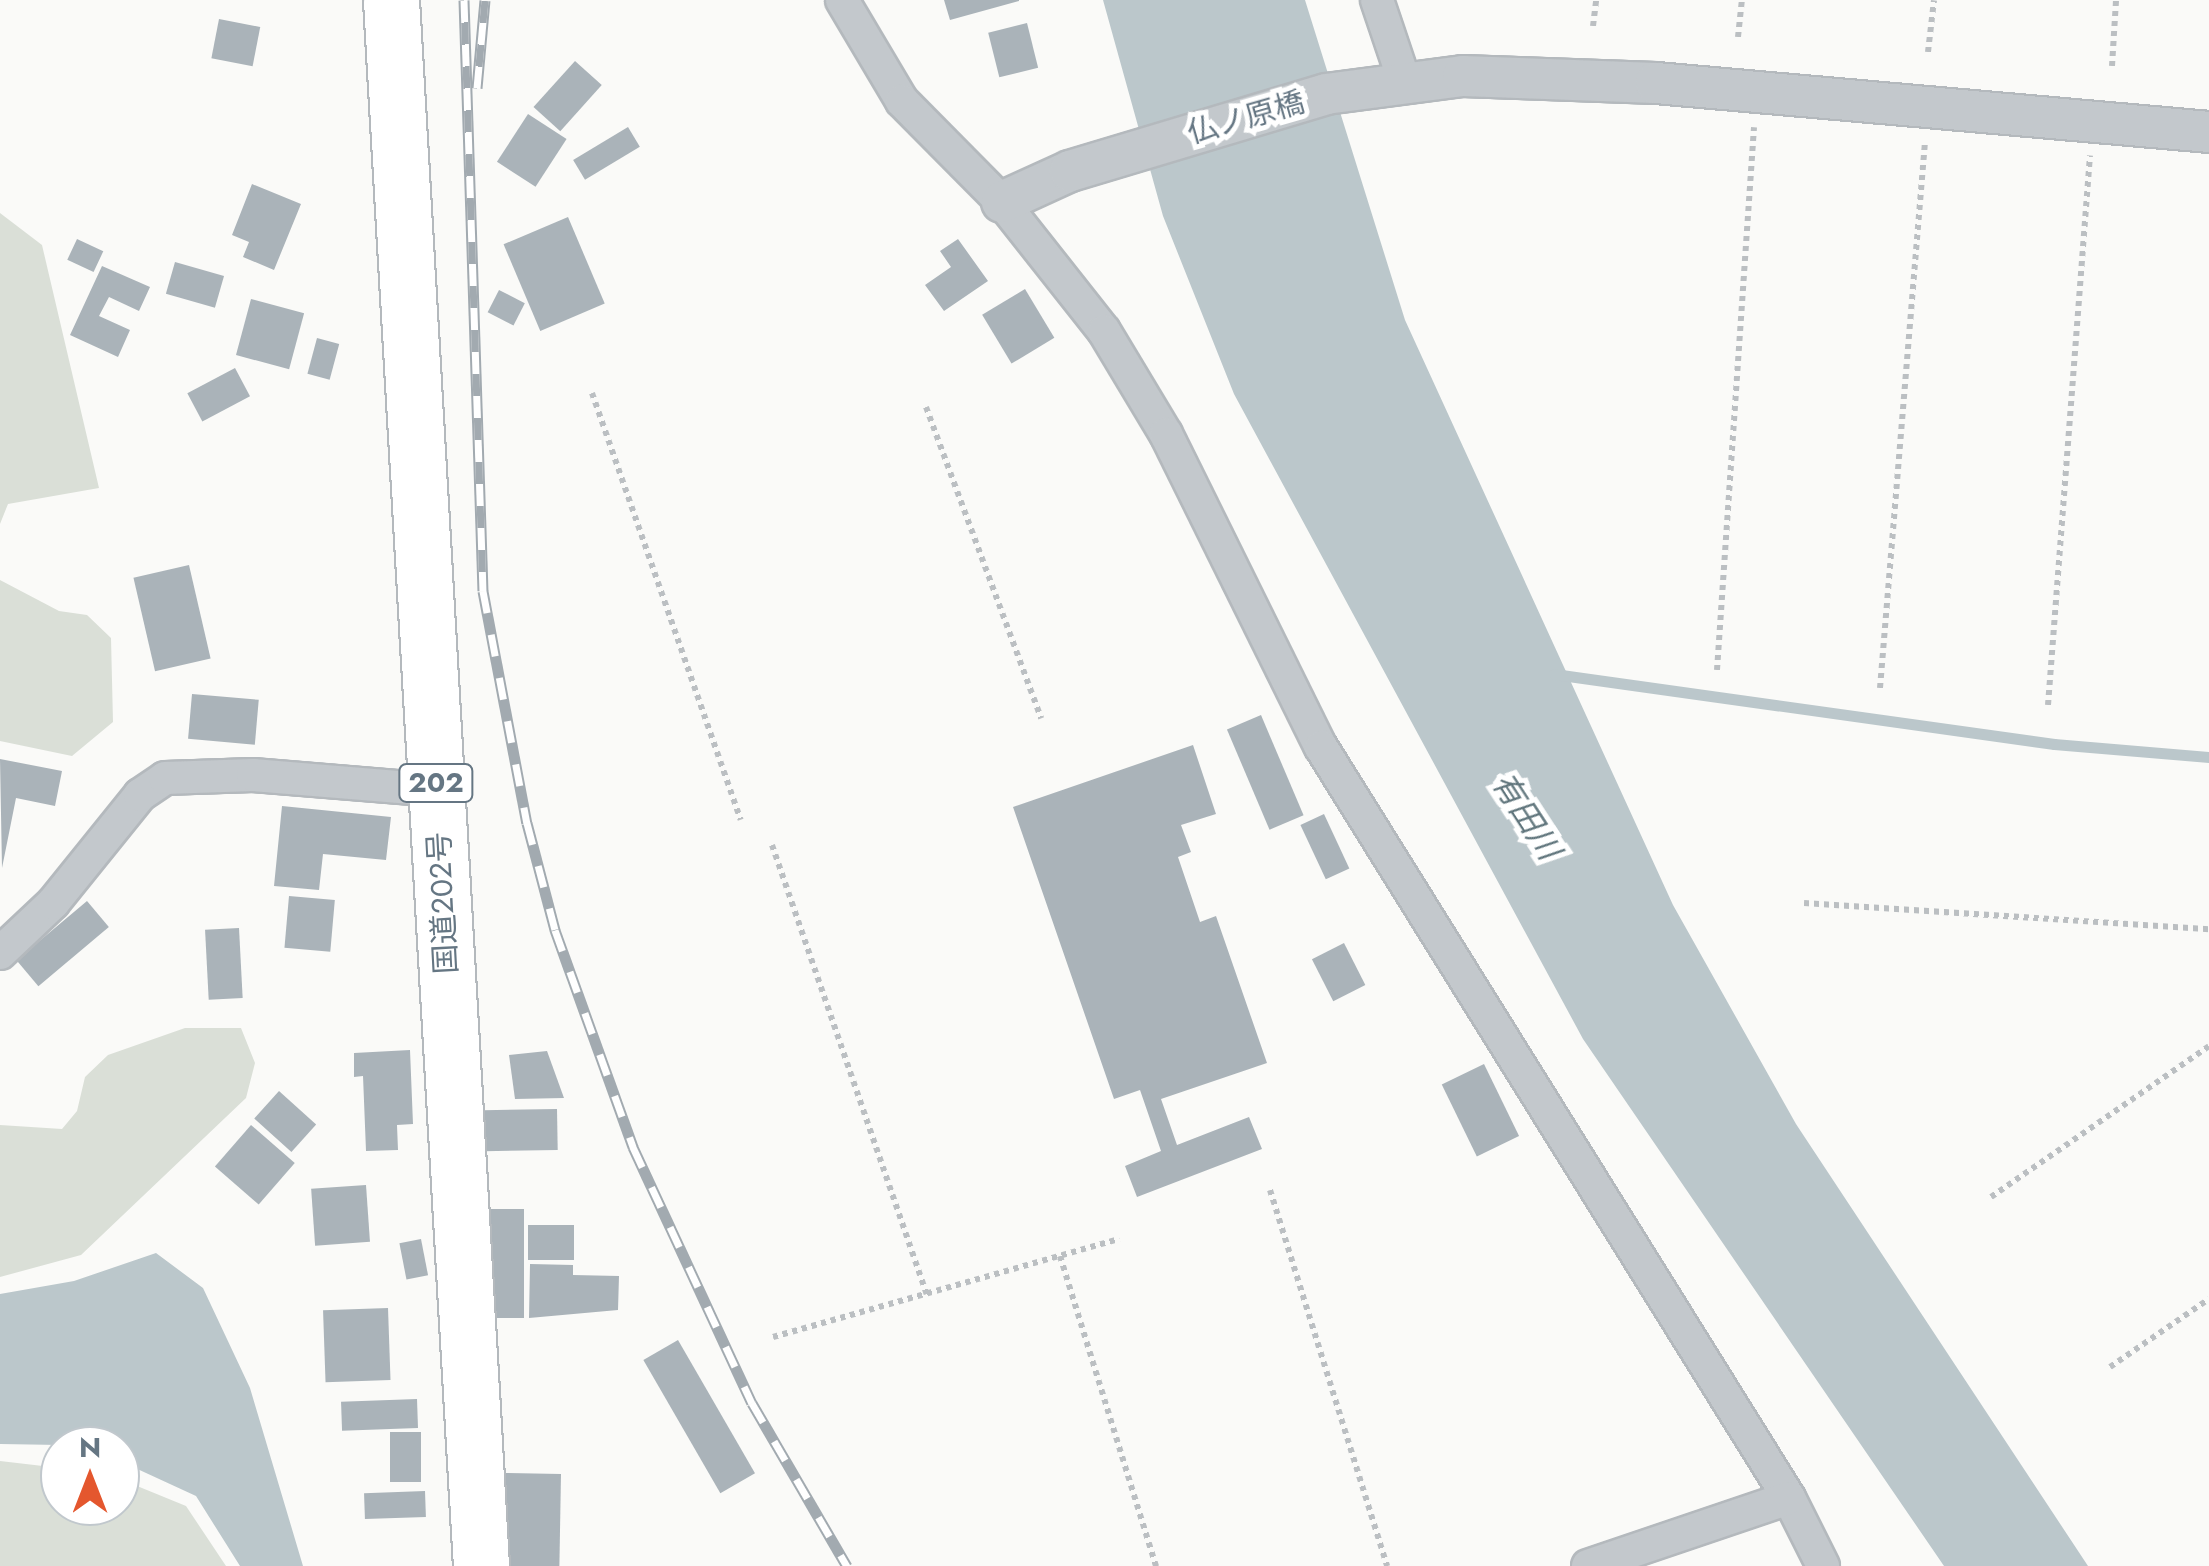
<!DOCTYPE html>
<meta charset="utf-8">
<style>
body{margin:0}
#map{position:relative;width:2209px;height:1566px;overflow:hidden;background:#fafaf8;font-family:Jost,"Noto Sans JP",sans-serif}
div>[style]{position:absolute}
.green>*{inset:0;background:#dadfd7}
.water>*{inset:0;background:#bbc7cb}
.stream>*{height:11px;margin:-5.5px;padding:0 5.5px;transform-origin:5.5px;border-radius:5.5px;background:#bbc7cb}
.building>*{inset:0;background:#aab3b9;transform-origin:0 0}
.path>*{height:6px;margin-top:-3px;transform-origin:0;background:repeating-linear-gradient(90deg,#bbbfc2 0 5px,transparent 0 10px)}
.roads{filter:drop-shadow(2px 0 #b4b9bd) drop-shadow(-2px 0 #b4b9bd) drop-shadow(0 2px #b4b9bd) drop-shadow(0 -2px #b4b9bd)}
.minor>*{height:32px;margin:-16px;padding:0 16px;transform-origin:16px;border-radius:16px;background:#c3c8cc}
.tertiary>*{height:40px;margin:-20px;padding:0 20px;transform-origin:20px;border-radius:20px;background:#c3c8cc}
.trunk>*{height:55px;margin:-27.5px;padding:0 27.5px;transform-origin:27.5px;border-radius:27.5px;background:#fff}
.rail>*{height:11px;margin-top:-5.5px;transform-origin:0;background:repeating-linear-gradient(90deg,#fff 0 22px,#a2aab0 0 44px);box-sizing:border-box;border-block:2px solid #a2aab0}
span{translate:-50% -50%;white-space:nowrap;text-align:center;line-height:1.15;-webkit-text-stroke:10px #fff;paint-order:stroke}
.shield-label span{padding:2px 8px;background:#fff;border:2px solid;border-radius:8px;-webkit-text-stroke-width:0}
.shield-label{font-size:28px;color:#657683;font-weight:700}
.street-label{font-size:30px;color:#657683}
.water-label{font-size:32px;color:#60757c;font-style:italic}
.north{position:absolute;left:40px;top:1426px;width:100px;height:100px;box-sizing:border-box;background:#fff;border:2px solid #c1c8cd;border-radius:50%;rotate:0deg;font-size:28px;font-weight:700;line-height:40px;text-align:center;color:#657683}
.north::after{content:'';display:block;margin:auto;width:35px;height:45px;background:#e4572e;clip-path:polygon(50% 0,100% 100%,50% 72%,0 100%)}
</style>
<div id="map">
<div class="green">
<i style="clip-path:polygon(0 213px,42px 245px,99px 488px,8px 504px,0 524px)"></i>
<i style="clip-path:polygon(0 580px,59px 611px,87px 615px,111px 638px,113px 722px,72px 756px,0 741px)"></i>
<i style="clip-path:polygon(185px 1028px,241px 1028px,255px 1063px,246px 1098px,81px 1255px,0 1277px,0 1125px,62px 1129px,77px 1111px,85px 1077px,108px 1055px)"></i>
<i style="clip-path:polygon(0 1461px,60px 1468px,60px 1506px,120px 1506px,120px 1479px,186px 1506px,226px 1566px,0 1566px)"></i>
</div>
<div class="water">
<i style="clip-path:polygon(1103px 0,1305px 0,1405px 320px,1673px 905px,1796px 1124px,2088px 1566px,1944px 1566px,1583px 1039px,1234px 394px,1163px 216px)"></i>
<i style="clip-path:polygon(156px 1253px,203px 1288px,250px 1388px,303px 1566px,240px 1566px,196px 1496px,120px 1461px,120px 1446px,0 1444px,0 1294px,74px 1281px)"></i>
</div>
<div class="stream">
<i style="left:1554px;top:674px;width:505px;rotate:7.97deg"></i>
<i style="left:2054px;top:744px;width:156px;rotate:4.8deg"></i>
</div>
<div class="building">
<i style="clip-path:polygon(944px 0,1019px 0,1019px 1px,950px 20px)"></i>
<i style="left:219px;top:19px;width:42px;height:40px;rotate:11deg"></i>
<i style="left:1027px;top:23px;width:46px;height:40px;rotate:76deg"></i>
<i style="left:575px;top:61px;width:36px;height:62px;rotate:42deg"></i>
<i style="left:528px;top:114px;width:46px;height:57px;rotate:33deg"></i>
<i style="left:628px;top:127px;width:23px;height:64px;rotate:59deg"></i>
<i style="clip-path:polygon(252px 184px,301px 204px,274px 270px,243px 257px,249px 242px,232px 235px)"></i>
<i style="left:568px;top:217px;width:94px;height:70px;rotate:67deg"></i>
<i style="left:77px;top:239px;width:29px;height:23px;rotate:25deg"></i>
<i style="clip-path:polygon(958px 239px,988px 281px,944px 311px,925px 285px,951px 267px,940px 251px)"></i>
<i style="left:175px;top:262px;width:51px;height:33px;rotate:16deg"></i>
<i style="clip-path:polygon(102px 266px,150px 287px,139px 311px,109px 297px,99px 316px,130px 330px,118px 357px,70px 335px)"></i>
<i style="left:1025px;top:289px;width:57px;height:50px;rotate:59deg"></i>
<i style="left:499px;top:290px;width:29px;height:25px;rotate:27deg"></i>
<i style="left:251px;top:299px;width:55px;height:58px;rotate:15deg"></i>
<i style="left:317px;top:338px;width:23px;height:37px;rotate:15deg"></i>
<i style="left:235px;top:368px;width:32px;height:54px;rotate:62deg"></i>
<i style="left:189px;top:565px;width:96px;height:57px;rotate:77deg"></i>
<i style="left:192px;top:694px;width:67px;height:45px;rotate:5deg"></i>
<i style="left:1261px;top:715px;width:109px;height:37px;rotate:67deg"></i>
<i style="clip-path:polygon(1193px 745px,1216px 814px,1181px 825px,1191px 852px,1178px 857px,1200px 922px,1216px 916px,1267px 1063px,1161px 1099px,1177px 1145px,1249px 1117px,1262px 1149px,1137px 1197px,1125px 1166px,1161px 1151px,1140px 1090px,1114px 1099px,1013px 807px)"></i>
<i style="clip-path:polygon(0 759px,62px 771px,55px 806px,16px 798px,2px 868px)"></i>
<i style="clip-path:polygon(282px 806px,391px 817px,386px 860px,323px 854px,319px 890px,274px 886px)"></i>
<i style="left:1324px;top:814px;width:60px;height:26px;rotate:65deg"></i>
<i style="left:289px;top:896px;width:46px;height:52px;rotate:5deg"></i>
<i style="left:87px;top:901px;width:34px;height:92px;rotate:50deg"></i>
<i style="left:239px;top:928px;width:70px;height:34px;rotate:87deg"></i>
<i style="left:1344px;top:943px;width:47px;height:36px;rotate:63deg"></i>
<i style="clip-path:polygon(410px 1050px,413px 1124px,397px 1125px,398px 1150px,366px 1151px,363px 1076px,354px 1077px,354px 1053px)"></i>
<i style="clip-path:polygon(547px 1051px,564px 1098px,515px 1099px,509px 1055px)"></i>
<i style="left:1484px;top:1064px;width:80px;height:47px;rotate:64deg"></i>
<i style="left:279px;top:1091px;width:50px;height:37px;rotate:42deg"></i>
<i style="left:557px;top:1109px;width:41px;height:74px;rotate:89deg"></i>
<i style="left:251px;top:1125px;width:58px;height:55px;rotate:41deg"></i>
<i style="left:366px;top:1185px;width:57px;height:55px;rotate:86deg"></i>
<i style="left:486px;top:1209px;width:38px;height:109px"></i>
<i style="left:574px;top:1225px;width:35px;height:46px;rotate:90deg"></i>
<i style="left:421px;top:1239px;width:37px;height:22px;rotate:79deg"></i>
<i style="clip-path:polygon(530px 1264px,573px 1265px,573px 1275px,619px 1276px,618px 1310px,529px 1318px)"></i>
<i style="left:388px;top:1308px;width:72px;height:65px;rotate:88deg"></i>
<i style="left:678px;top:1340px;width:154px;height:40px;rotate:60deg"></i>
<i style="left:417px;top:1399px;width:29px;height:76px;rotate:88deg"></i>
<i style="left:390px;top:1432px;width:31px;height:50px"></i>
<i style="left:504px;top:1473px;width:57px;height:93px;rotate:1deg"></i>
<i style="left:425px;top:1491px;width:26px;height:61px;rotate:88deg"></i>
</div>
<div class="path">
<i style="left:1593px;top:26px;width:26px;rotate:-83deg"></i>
<i style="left:1738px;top:37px;width:37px;rotate:-84deg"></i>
<i style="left:1928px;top:52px;width:52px;rotate:-83.4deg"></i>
<i style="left:2112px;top:66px;width:66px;rotate:-86.5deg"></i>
<i style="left:592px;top:393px;width:452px;rotate:70.8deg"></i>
<i style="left:926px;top:407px;width:332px;rotate:69.7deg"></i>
<i style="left:1717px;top:670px;width:544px;rotate:-86.1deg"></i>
<i style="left:1880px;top:688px;width:548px;rotate:-85.29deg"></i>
<i style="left:2048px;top:705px;width:551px;rotate:-85.63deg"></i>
<i style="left:772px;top:845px;width:475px;rotate:71deg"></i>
<i style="left:1804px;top:903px;width:406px;rotate:3.7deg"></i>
<i style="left:1270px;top:1190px;width:394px;rotate:72.7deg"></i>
<i style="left:1991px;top:1197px;width:265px;rotate:-34.7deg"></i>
<i style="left:1060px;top:1256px;width:325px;rotate:72.8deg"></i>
<i style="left:773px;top:1337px;width:360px;rotate:-15.8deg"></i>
<i style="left:2110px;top:1367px;width:120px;rotate:-34.5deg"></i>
</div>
<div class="roads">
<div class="minor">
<i style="left:842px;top:0;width:117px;rotate:59.3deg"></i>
<i style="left:902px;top:101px;width:142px;rotate:45.3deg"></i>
<i style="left:1002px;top:202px;width:164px;rotate:51.7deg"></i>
<i style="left:1104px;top:331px;width:120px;rotate:59deg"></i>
<i style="left:1166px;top:434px;width:349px;rotate:63.7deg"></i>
<i style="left:1321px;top:747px;width:885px;rotate:58.07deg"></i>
<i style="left:1789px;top:1498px;width:76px;rotate:63.4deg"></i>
<i style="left:1377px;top:0;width:88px;rotate:71.4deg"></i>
<i style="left:0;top:953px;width:73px;rotate:-43.3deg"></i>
<i style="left:53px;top:903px;width:139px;rotate:-51.1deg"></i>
<i style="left:140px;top:795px;width:30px;rotate:-34deg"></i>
<i style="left:165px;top:778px;width:88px;rotate:-2deg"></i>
<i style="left:253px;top:775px;width:184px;rotate:4.7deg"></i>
<i style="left:1588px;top:1566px;width:212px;rotate:-18.7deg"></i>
</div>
<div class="tertiary">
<i style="left:1002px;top:202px;width:75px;rotate:-24.5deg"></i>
<i style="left:1070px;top:171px;width:267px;rotate:-16.7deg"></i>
<i style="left:1326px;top:94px;width:138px;rotate:-7.5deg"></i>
<i style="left:1463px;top:76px;width:193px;rotate:2.1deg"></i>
<i style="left:1656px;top:83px;width:555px;rotate:5.06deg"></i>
</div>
<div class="trunk">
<i style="left:391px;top:0;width:1569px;rotate:86.71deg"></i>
</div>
</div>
<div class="rail">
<i style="left:464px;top:0;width:591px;rotate:88.16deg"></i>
<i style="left:483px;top:591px;width:236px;rotate:79.3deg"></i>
<i style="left:527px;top:823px;width:111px;rotate:75.3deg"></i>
<i style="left:555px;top:930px;width:231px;rotate:70.2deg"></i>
<i style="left:633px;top:1147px;width:282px;rotate:65.1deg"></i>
<i style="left:752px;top:1403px;width:189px;rotate:59.8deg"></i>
<i style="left:477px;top:88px;width:88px;rotate:-84.8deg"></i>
</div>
<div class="shield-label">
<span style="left:436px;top:783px">202</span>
</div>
<div class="street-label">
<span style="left:1246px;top:118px;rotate:-16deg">仏ノ原橋</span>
<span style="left:443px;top:903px;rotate:-93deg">国道202号</span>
</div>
<div class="water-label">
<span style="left:1526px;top:816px;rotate:57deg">有田川</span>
</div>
<div class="north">N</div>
</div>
